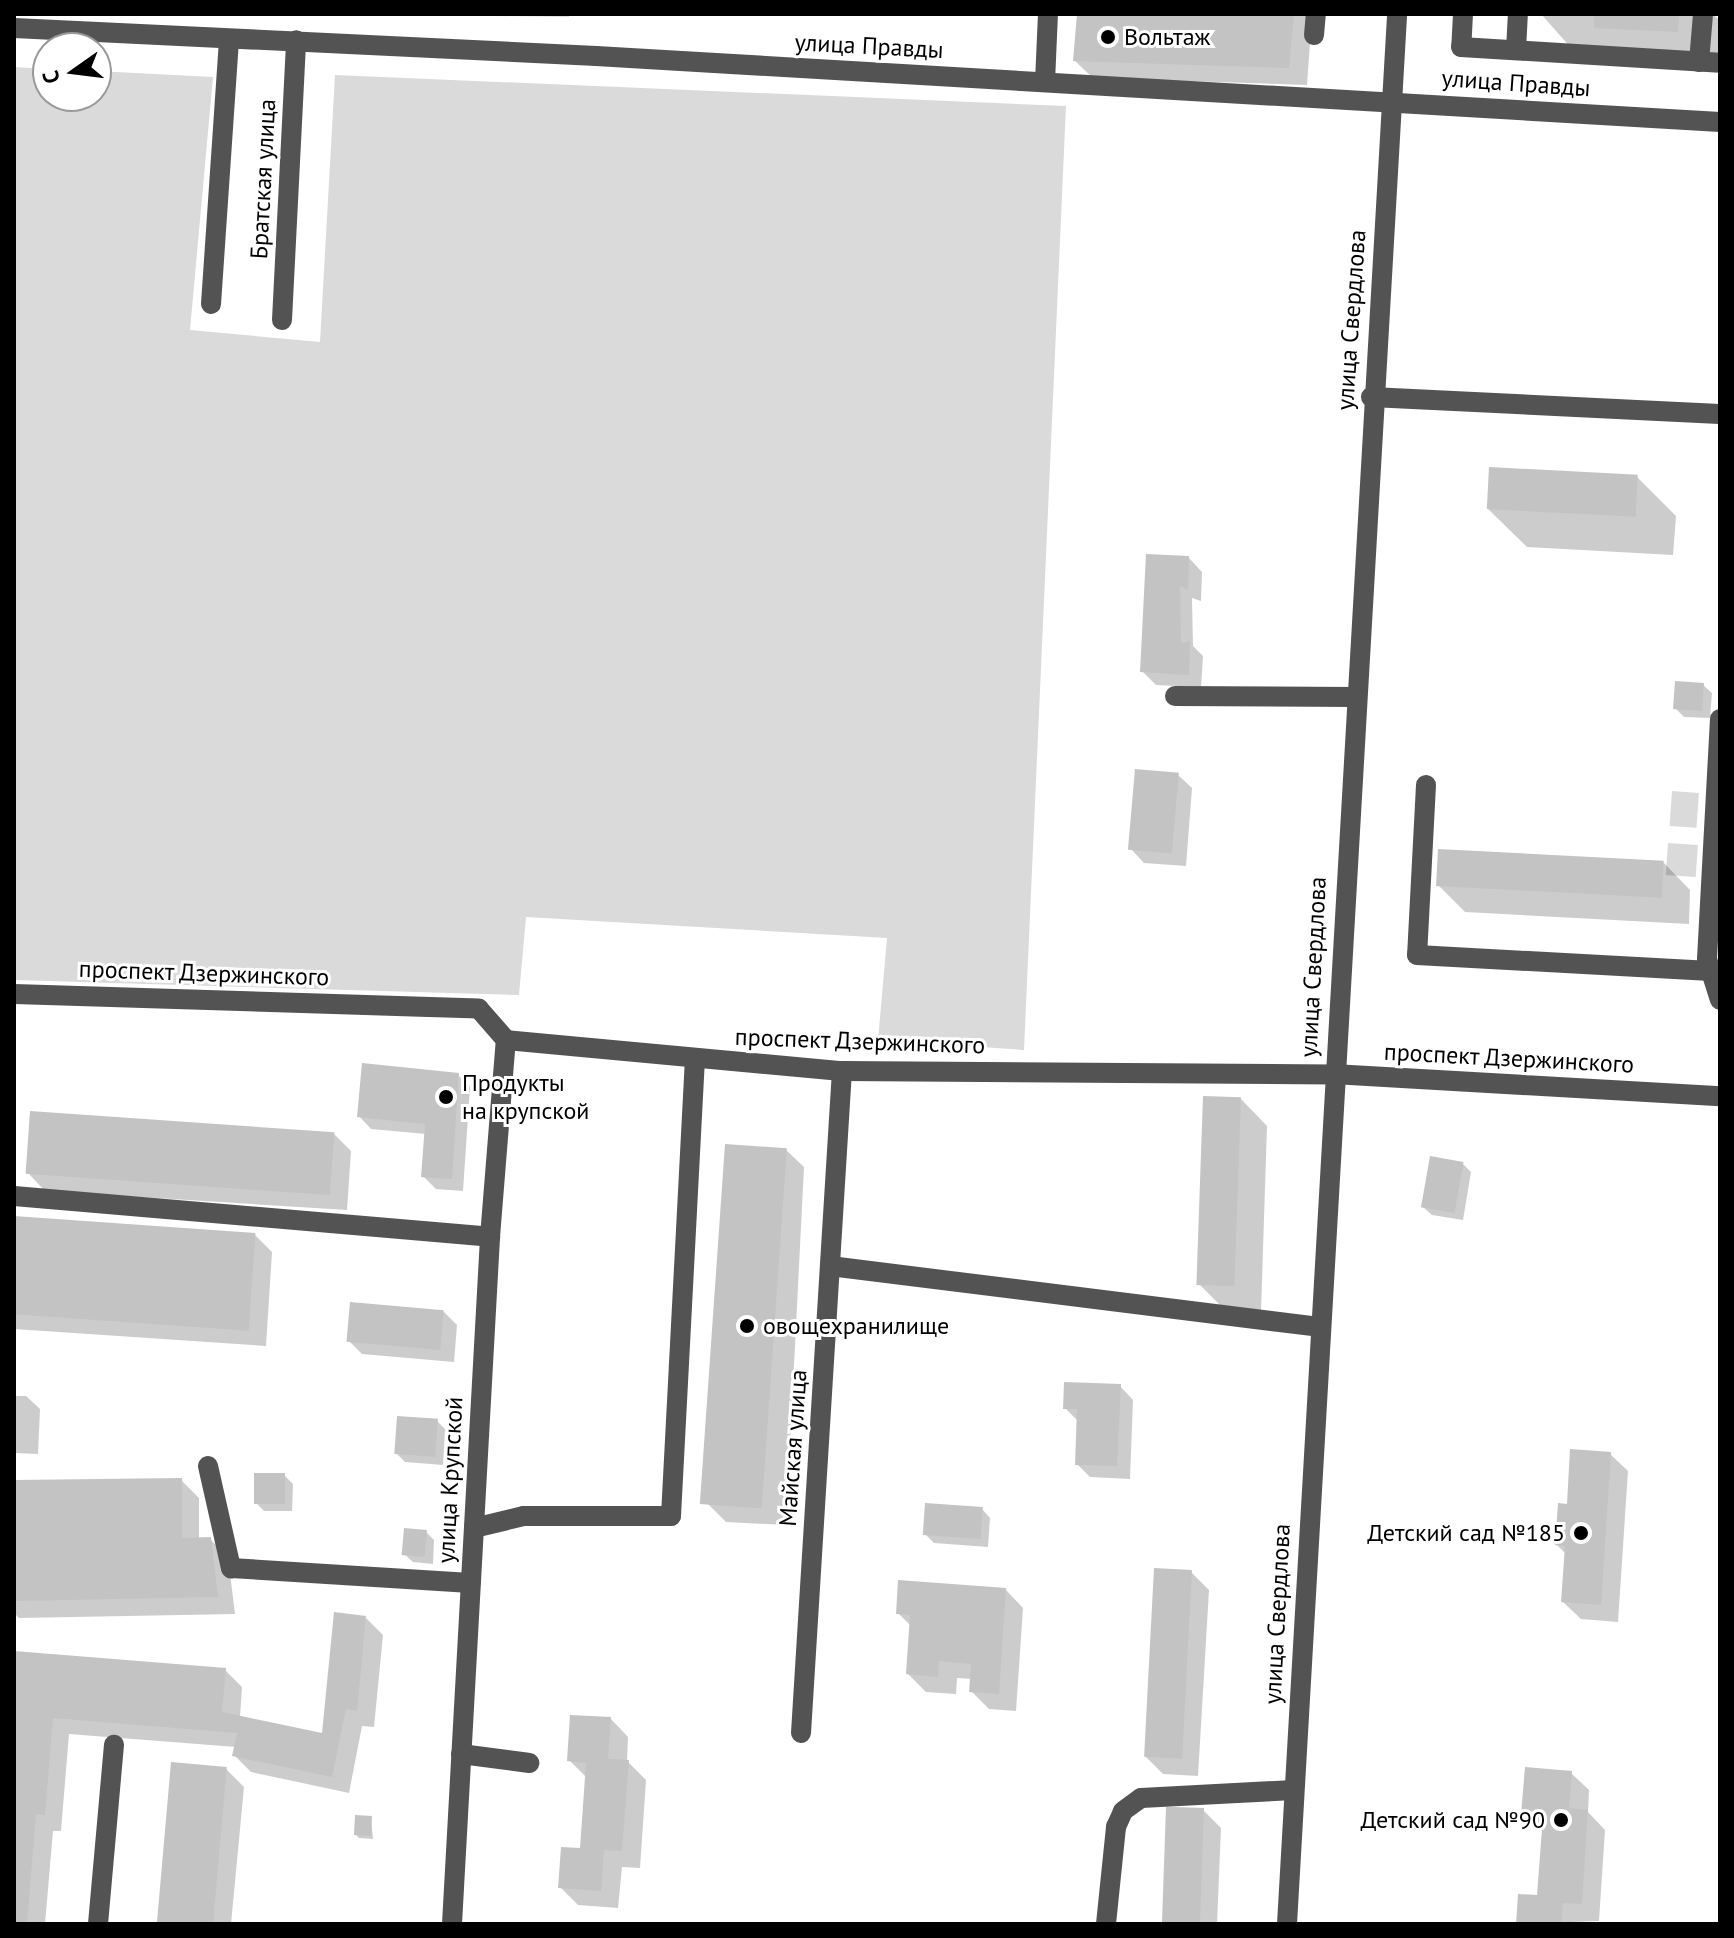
<!DOCTYPE html>
<meta charset="utf-8">
<style>
body{margin:0}
#map{position:relative;width:1734px;height:1938px;overflow:hidden;background:#fff;font-family:"PT Sans",sans-serif}
div>[style]{position:absolute}
.green>*{inset:0;background:#dadada;transform-origin:0 0}
.shadow>*{inset:0;background:#0003}
.building>*{inset:0;background:#c3c3c3;transform-origin:0 0}
.minor>*{height:20px;margin:-10px;padding:0 10px;transform-origin:10px;border-radius:10px;background:#535353}
.dots>*{width:22px;height:22px;translate:-50% -50%;box-sizing:border-box;border:4px solid #fff;border-radius:50%}
span{translate:-50% -50%;white-space:nowrap;text-align:center;line-height:1.15;-webkit-text-stroke:6px #fff;paint-order:stroke}
.poi-label{font-size:24px;color:#000}
.left{translate:0 -50%;text-align:left}
.right{translate:-100% -50%;text-align:right}
.street-label{font-size:24px;color:#000}
.frame{position:absolute;inset:0;border:16px solid #000;pointer-events:none}
.north{position:absolute;left:32px;top:32px;width:80px;height:80px;box-sizing:border-box;background:#fff;border:2px solid #999;border-radius:50%;rotate:256deg;font-size:22px;font-weight:700;line-height:32px;text-align:center;color:#000}
.north::after{content:'';display:block;margin:auto;width:28px;height:36px;background:#000;clip-path:polygon(50% 0,100% 100%,50% 72%,0 100%)}
</style>
<div id="map">
<div class="green">
<i style="clip-path:polygon(363px 14px,569px 14px,569px 17px)"></i>
<i style="clip-path:polygon(14px 67px,48px 69px,48px 96px,96px 96px,96px 71px,213px 77px,190px 330px,320px 342px,335px 75px,1066px 106px,1024px 1050px,878px 1040px,887px 938px,526px 917px,519px 995px,14px 980px)"></i>
<i style="left:1672px;top:791px;width:27px;height:35px;rotate:4deg"></i>
<i style="left:1668px;top:843px;width:30px;height:32px;rotate:4deg"></i>
</div>
<div class="shadow">
<i style="clip-path:polygon(1079px 14px,1312px 14px,1307px 85px,1093px 78px,1075px 61px)"></i>
<i style="clip-path:polygon(1541px 14px,1713px 14px,1720px 21px,1720px 65px,1580px 58px)"></i>
<i style="clip-path:polygon(1637px 477px,1676px 516px,1673px 555px,1527px 547px,1488px 509px)"></i>
<i style="clip-path:polygon(1189px 558px,1202px 572px,1201px 601px,1192px 598px,1193px 646px,1203px 656px,1201px 687px,1156px 685px,1142px 671px)"></i>
<i style="clip-path:polygon(1703px 685px,1712px 693px,1710px 718px,1684px 717px,1675px 708px)"></i>
<i style="clip-path:polygon(1178px 775px,1192px 788px,1186px 866px,1144px 863px,1131px 849px)"></i>
<i style="clip-path:polygon(1664px 863px,1690px 890px,1689px 924px,1465px 912px,1438px 885px)"></i>
<i style="clip-path:polygon(458px 1075px,470px 1087px,463px 1191px,436px 1189px,424px 1177px,426px 1134px,371px 1129px,359px 1116px)"></i>
<i style="clip-path:polygon(1241px 1099px,1267px 1126px,1261px 1312px,1226px 1311px,1199px 1284px)"></i>
<i style="clip-path:polygon(333px 1133px,351px 1151px,347px 1210px,45px 1191px,28px 1173px)"></i>
<i style="clip-path:polygon(786px 1150px,804px 1167px,786px 1525px,726px 1522px,708px 1504px)"></i>
<i style="clip-path:polygon(1462px 1163px,1471px 1172px,1463px 1220px,1432px 1215px,1423px 1207px)"></i>
<i style="clip-path:polygon(14px 1218px,254px 1234px,272px 1252px,266px 1346px,14px 1329px)"></i>
<i style="clip-path:polygon(444px 1312px,457px 1325px,454px 1362px,362px 1354px,349px 1341px)"></i>
<i style="clip-path:polygon(1120px 1386px,1133px 1400px,1130px 1479px,1090px 1477px,1077px 1464px,1079px 1422px,1065px 1408px)"></i>
<i style="clip-path:polygon(14px 1396px,26px 1396px,40px 1409px,38px 1454px,14px 1453px)"></i>
<i style="clip-path:polygon(437px 1421px,445px 1429px,443px 1465px,405px 1462px,397px 1454px)"></i>
<i style="clip-path:polygon(1610px 1454px,1628px 1471px,1618px 1622px,1581px 1619px,1563px 1602px,1566px 1554px,1557px 1545px,1569px 1506px)"></i>
<i style="clip-path:polygon(284px 1475px,293px 1484px,292px 1511px,264px 1511px,256px 1503px)"></i>
<i style="clip-path:polygon(181px 1480px,199px 1498px,199px 1539px,210px 1539px,228px 1557px,235px 1614px,19px 1618px,14px 1613px,14px 1482px)"></i>
<i style="clip-path:polygon(982px 1509px,990px 1518px,988px 1547px,934px 1543px,925px 1534px)"></i>
<i style="clip-path:polygon(426px 1532px,434px 1540px,433px 1564px,413px 1562px,404px 1554px)"></i>
<i style="clip-path:polygon(1191px 1572px,1209px 1590px,1198px 1776px,1163px 1774px,1145px 1756px)"></i>
<i style="clip-path:polygon(1006px 1590px,1023px 1608px,1016px 1711px,989px 1709px,972px 1692px,972px 1679px,957px 1678px,956px 1694px,926px 1692px,908px 1674px,912px 1627px,898px 1613px)"></i>
<i style="clip-path:polygon(366px 1618px,383px 1635px,374px 1727px,362px 1726px,349px 1793px,251px 1772px,234px 1755px,236px 1747px,69px 1734px,61px 1831px,53px 1831px,45px 1924px,14px 1924px,14px 1653px,225px 1670px,242px 1687px,240px 1717px,324px 1735px)"></i>
<i style="clip-path:polygon(611px 1719px,628px 1737px,627px 1761px,646px 1780px,640px 1868px,622px 1867px,618px 1908px,578px 1905px,560px 1887px,582px 1850px,587px 1778px,569px 1760px)"></i>
<i style="clip-path:polygon(226px 1769px,244px 1787px,231px 1924px,158px 1924px)"></i>
<i style="clip-path:polygon(1571px 1773px,1589px 1790px,1588px 1812px,1605px 1830px,1599px 1921px,1518px 1924px,1539px 1897px,1543px 1832px,1523px 1814px)"></i>
<i style="clip-path:polygon(1203px 1810px,1221px 1828px,1217px 1924px,1163px 1924px)"></i>
<i style="clip-path:polygon(371px 1818px,373px 1839px,359px 1838px,355px 1834px)"></i>
</div>
<div class="building">
<i style="clip-path:polygon(1077px 14px,1294px 14px,1289px 68px,1073px 61px)"></i>
<i style="clip-path:polygon(1594px 14px,1679px 14px,1678px 32px,1594px 28px)"></i>
<i style="left:1489px;top:467px;width:149px;height:42px;rotate:3deg"></i>
<i style="clip-path:polygon(1146px 554px,1189px 556px,1188px 590px,1180px 586px,1181px 643px,1190px 641px,1189px 675px,1140px 672px)"></i>
<i style="left:1675px;top:681px;width:29px;height:28px;rotate:4deg"></i>
<i style="left:1135px;top:769px;width:44px;height:81px;rotate:5deg"></i>
<i style="left:1438px;top:849px;width:226px;height:37px;rotate:3deg"></i>
<i style="clip-path:polygon(362px 1063px,459px 1073px,452px 1179px,421px 1177px,425px 1124px,357px 1117px)"></i>
<i style="left:1203px;top:1096px;width:38px;height:189px;rotate:2deg"></i>
<i style="left:30px;top:1111px;width:305px;height:63px;rotate:4deg"></i>
<i style="left:725px;top:1144px;width:62px;height:361px;rotate:4deg"></i>
<i style="left:1430px;top:1156px;width:34px;height:52px;rotate:10deg"></i>
<i style="left:14px;top:1216px;width:242px;height:98px;rotate:4deg"></i>
<i style="left:350px;top:1302px;width:94px;height:40px;rotate:5deg"></i>
<i style="clip-path:polygon(1064px 1382px,1121px 1384px,1117px 1466px,1075px 1465px,1077px 1409px,1063px 1409px)"></i>
<i style="left:397px;top:1416px;width:41px;height:38px;rotate:4deg"></i>
<i style="clip-path:polygon(1570px 1449px,1611px 1452px,1601px 1605px,1561px 1602px,1565px 1546px,1555px 1545px,1558px 1503px,1567px 1504px)"></i>
<i style="left:254px;top:1473px;width:31px;height:31px"></i>
<i style="clip-path:polygon(182px 1478px,182px 1538px,211px 1537px,218px 1597px,14px 1601px,14px 1480px)"></i>
<i style="left:925px;top:1503px;width:58px;height:32px;rotate:4deg"></i>
<i style="left:404px;top:1528px;width:23px;height:27px;rotate:5deg"></i>
<i style="left:1154px;top:1568px;width:38px;height:189px;rotate:3deg"></i>
<i style="clip-path:polygon(898px 1580px,1006px 1588px,999px 1694px,969px 1692px,971px 1664px,939px 1661px,938px 1677px,906px 1674px,910px 1615px,896px 1614px)"></i>
<i style="clip-path:polygon(334px 1612px,366px 1616px,357px 1711px,346px 1709px,332px 1777px,232px 1756px,237px 1733px,53px 1718px,45px 1815px,36px 1814px,27px 1924px,14px 1924px,14px 1651px,226px 1668px,222px 1712px,322px 1733px)"></i>
<i style="clip-path:polygon(570px 1715px,611px 1717px,608px 1759px,629px 1760px,622px 1851px,604px 1850px,601px 1891px,558px 1888px,561px 1847px,580px 1848px,586px 1763px,567px 1761px)"></i>
<i style="left:171px;top:1762px;width:56px;height:163px;rotate:5deg"></i>
<i style="clip-path:polygon(1525px 1767px,1572px 1771px,1569px 1808px,1588px 1810px,1582px 1904px,1563px 1903px,1561px 1924px,1516px 1924px,1518px 1894px,1537px 1895px,1543px 1816px,1521px 1815px)"></i>
<i style="left:1204px;top:1808px;width:116px;height:38px;rotate:92deg"></i>
<i style="left:355px;top:1815px;width:17px;height:20px;rotate:3deg"></i>
</div>
<div class="minor">
<i style="left:1463px;top:14px;width:33px;rotate:93deg"></i>
<i style="left:1461px;top:47px;width:259px;rotate:3.5deg"></i>
<i style="left:14px;top:28px;width:583px;rotate:2.75deg"></i>
<i style="left:596px;top:56px;width:1126px;rotate:3.36deg"></i>
<i style="left:1314px;top:35px;width:21px;rotate:-85deg"></i>
<i style="left:1516px;top:50px;width:36px;rotate:-87deg"></i>
<i style="left:1699px;top:62px;width:48px;rotate:-85.2deg"></i>
<i style="left:1045px;top:82px;width:68px;rotate:-87.5deg"></i>
<i style="left:211px;top:304px;width:265px;rotate:-86.1deg"></i>
<i style="left:282px;top:320px;width:280px;rotate:-87.1deg"></i>
<i style="left:1371px;top:397px;width:349px;rotate:2.8deg"></i>
<i style="left:1175px;top:696px;width:179px;rotate:0.3deg"></i>
<i style="left:1720px;top:719px;width:240px;rotate:93.1deg"></i>
<i style="left:1707px;top:959px;width:43px;rotate:72.4deg"></i>
<i style="left:1426px;top:785px;width:170px;rotate:93deg"></i>
<i style="left:1417px;top:955px;width:294px;rotate:3.1deg"></i>
<i style="left:14px;top:994px;width:465px;rotate:1.8deg"></i>
<i style="left:479px;top:1009px;width:41px;rotate:48.9deg"></i>
<i style="left:506px;top:1040px;width:337px;rotate:5.3deg"></i>
<i style="left:842px;top:1071px;width:491px;rotate:0.4deg"></i>
<i style="left:1333px;top:1074px;width:388px;rotate:3.3deg"></i>
<i style="left:14px;top:1196px;width:478px;rotate:4.9deg"></i>
<i style="left:830px;top:1266px;width:493px;rotate:7.1deg"></i>
<i style="left:208px;top:1466px;width:105px;rotate:77.3deg"></i>
<i style="left:231px;top:1568px;width:240px;rotate:3.6deg"></i>
<i style="left:474px;top:1528px;width:51px;rotate:-13.5deg"></i>
<i style="left:524px;top:1516px;width:147px"></i>
<i style="left:671px;top:1516px;width:457px;rotate:-87deg"></i>
<i style="left:801px;top:1733px;width:663px;rotate:-86.46deg"></i>
<i style="left:461px;top:1754px;width:69px;rotate:7.5deg"></i>
<i style="left:98px;top:1924px;width:180px;rotate:-84.9deg"></i>
<i style="left:452px;top:1924px;width:688px;rotate:-86.83deg"></i>
<i style="left:490px;top:1237px;width:198px;rotate:-85.4deg"></i>
<i style="left:1106px;top:1924px;width:98px;rotate:-84.1deg"></i>
<i style="left:1116px;top:1827px;width:17px;rotate:-66deg"></i>
<i style="left:1123px;top:1811px;width:22px;rotate:-36deg"></i>
<i style="left:1141px;top:1798px;width:153px;rotate:-3deg"></i>
<i style="left:1287px;top:1924px;width:1913px;rotate:-86.7deg"></i>
</div>
<div class="dots">
<i style="left:1108px;top:37px;background:#000"></i>
<i style="left:446px;top:1097px;background:#000"></i>
<i style="left:747px;top:1326px;background:#000"></i>
<i style="left:1581px;top:1533px;background:#000"></i>
<i style="left:1561px;top:1820px;background:#000"></i>
</div>
<div class="poi-label">
<span class="left" style="left:1124px;top:37px">Вольтаж</span>
<span class="left" style="left:462px;top:1097px">Продукты<br>на крупской</span>
<span class="left" style="left:763px;top:1326px">овощехранилище</span>
<span class="right" style="left:1565px;top:1533px">Детский сад №185</span>
<span class="right" style="left:1545px;top:1820px">Детский сад №90</span>
</div>
<div class="street-label">
<span style="left:869px;top:46px;rotate:3deg">улица Правды</span>
<span style="left:1516px;top:83px;rotate:4deg">улица Правды</span>
<span style="left:263px;top:179px;rotate:-87deg">Братская улица</span>
<span style="left:1351px;top:320px;rotate:-86deg">улица Свердлова</span>
<span style="left:1313px;top:967px;rotate:-87deg">улица Свердлова</span>
<span style="left:204px;top:973px;rotate:2deg">проспект Дзержинского</span>
<span style="left:860px;top:1041px;rotate:2deg">проспект Дзержинского</span>
<span style="left:1509px;top:1058px;rotate:3deg">проспект Дзержинского</span>
<span style="left:793px;top:1448px;rotate:-86deg">Майская улица</span>
<span style="left:450px;top:1480px;rotate:-87deg">улица Крупской</span>
<span style="left:1277px;top:1614px;rotate:-87deg">улица Свердлова</span>
</div>
<div class="frame"></div>
<div class="north">С</div>
</div>
